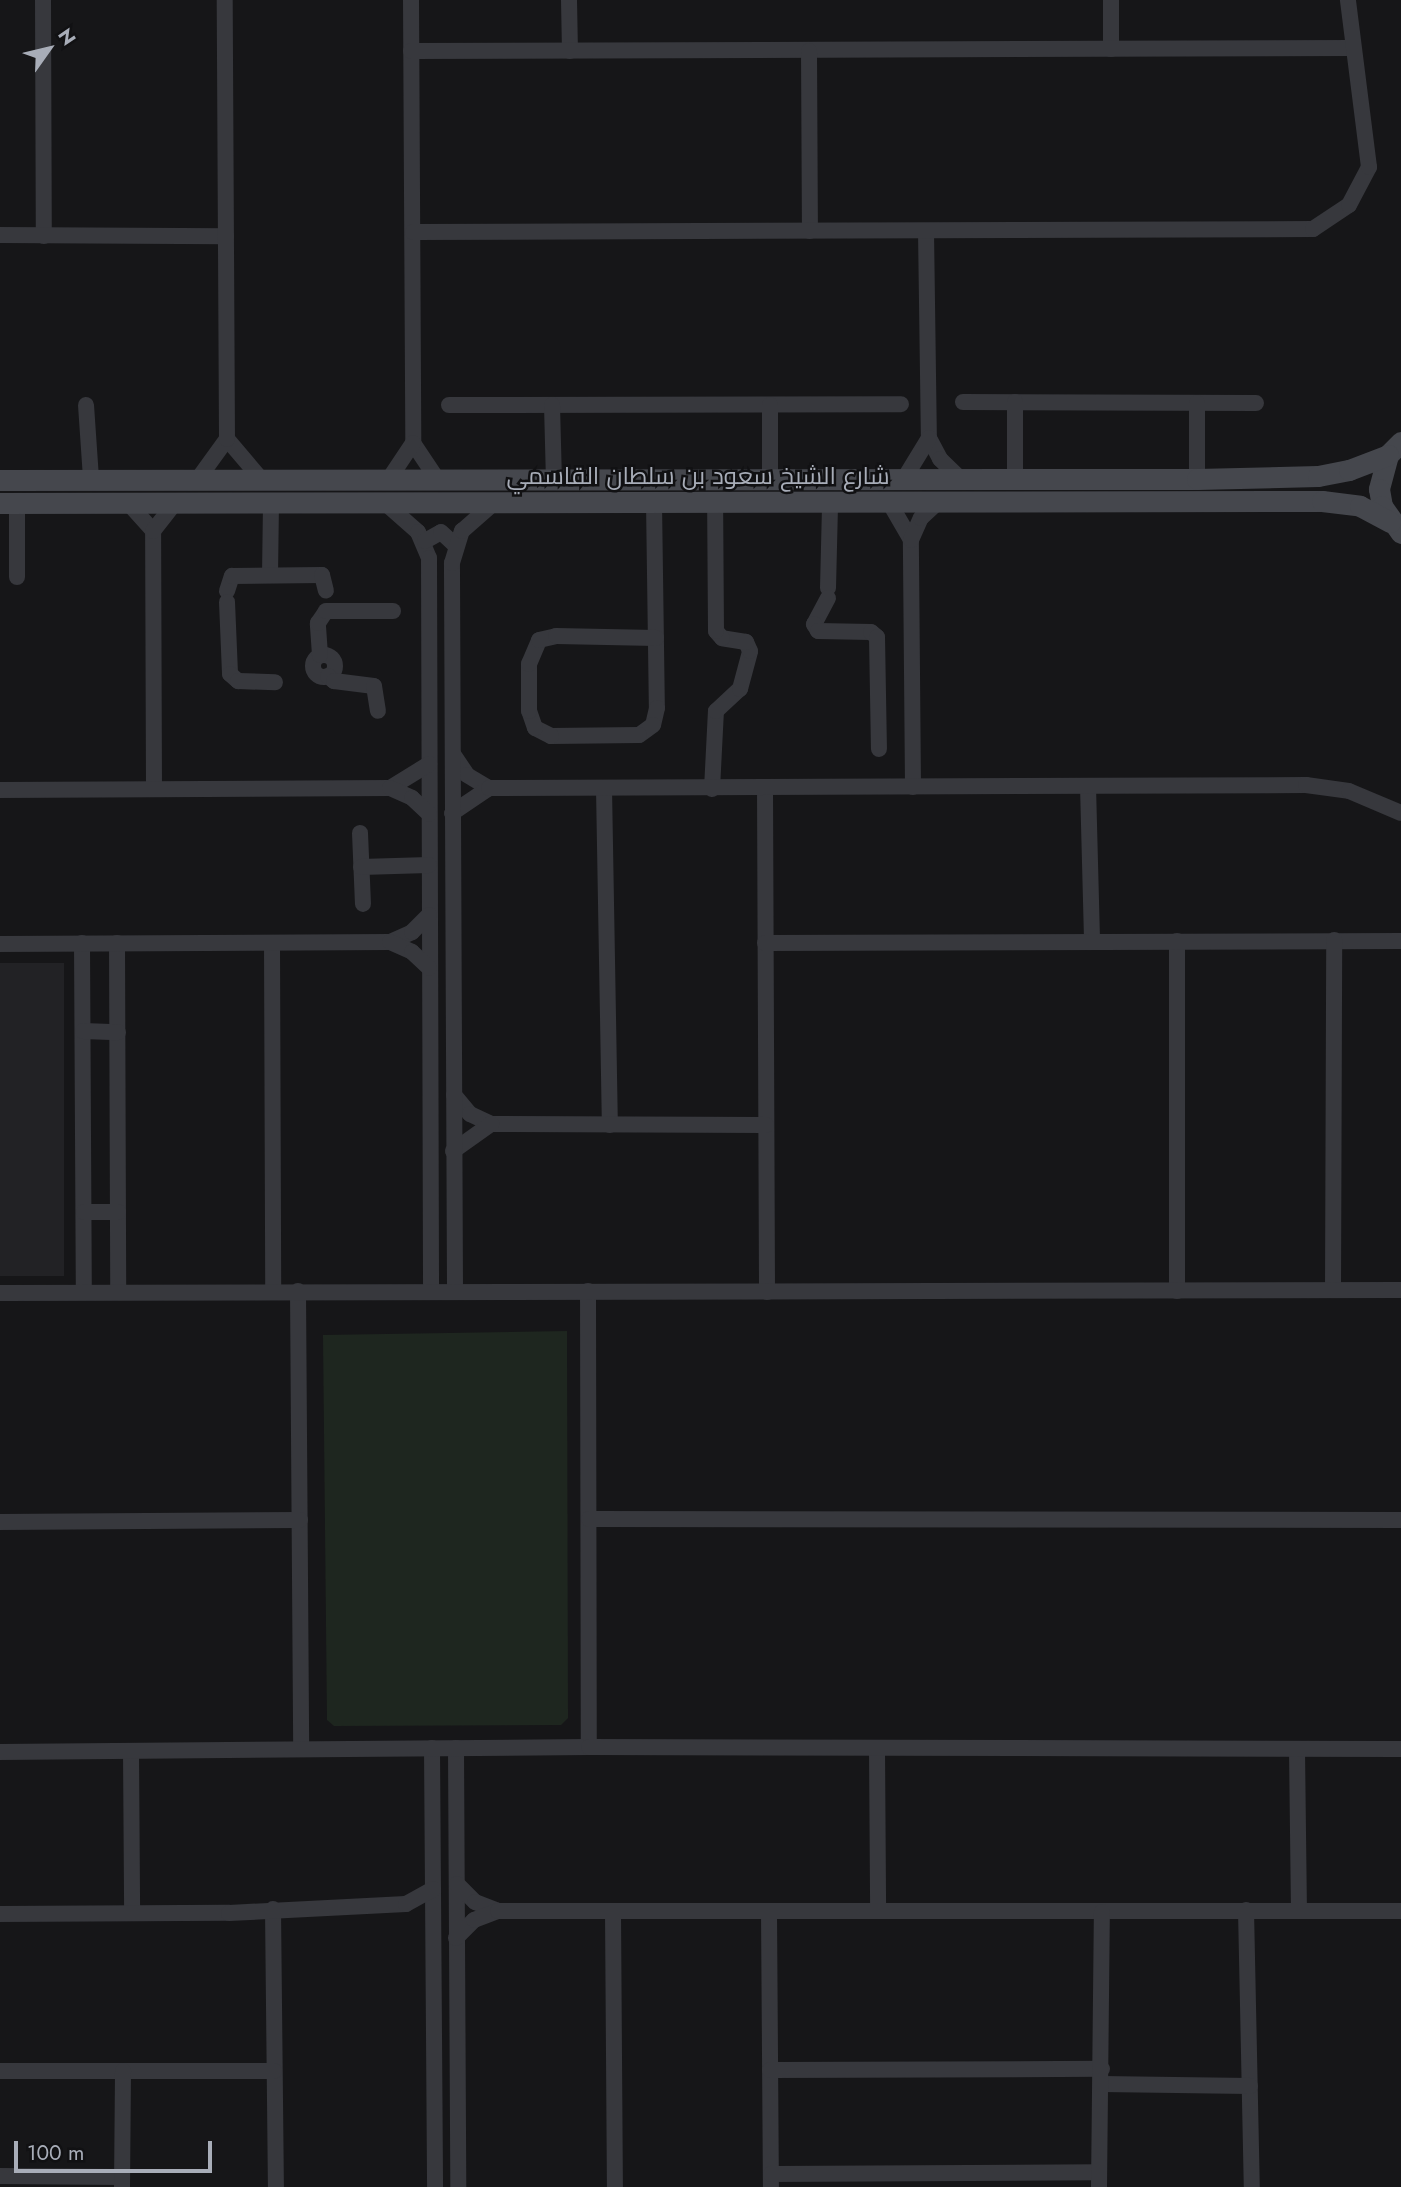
<!DOCTYPE html>
<meta charset="utf-8">
<style>
body{margin:0}
#map{position:relative;width:1401px;height:2187px;overflow:hidden;background:#161618;font-family:Jost,Cairo,sans-serif}
div>[style]{position:absolute}
.built>*{inset:0;background:#222225;transform-origin:0 0}
.green>*{inset:0;background:#1e261f}
.minor>*{height:16px;margin:-8px;padding:0 8px;transform-origin:8px;border-radius:8px;background:#37383d}
.minor>.ring{margin:-8px;padding:0;box-sizing:content-box;background:none;border:16px solid #37383d;border-radius:50%}
.secondary>*{height:21px;margin:-10.5px;padding:0 10.5px;transform-origin:10.5px;border-radius:10.5px;background:#45474d}
span{translate:-50% -50%;white-space:nowrap;text-align:center;line-height:1.15;-webkit-text-stroke:5px #111113;paint-order:stroke}
.street-label{font-size:24px;color:#a8adb8}
.north{position:absolute;left:14px;top:14px;width:70px;height:70px;-webkit-text-stroke:5px #111113;paint-order:stroke;rotate:56deg;font-size:19px;font-weight:700;line-height:28px;text-align:center;color:#a8adb8}
.north::after{content:'';display:block;margin:auto;width:24px;height:32px;background:#a8adb8;clip-path:polygon(50% 0,100% 100%,50% 72%,0 100%)}
.scale{position:absolute;left:14px;top:2141px;width:198px;height:32px;box-sizing:border-box;border:4px solid #a8adb8;border-top:0;padding-left:9px;font-size:21px;line-height:24px;white-space:nowrap;color:#a8adb8;-webkit-text-stroke:5px #111113;paint-order:stroke}
</style>
<div id="map">
<div class="built">
<i style="left:0;top:963px;width:64px;height:313px"></i>
</div>
<div class="green">
<i style="clip-path:polygon(567px 1331px,568px 1718px,561px 1725px,334px 1726px,327px 1720px,323px 1335px)"></i>
</div>
<div class="minor">
<i style="left:43px;top:0;width:236px;rotate:89.8deg"></i>
<i style="left:411px;top:0;width:443px;rotate:89.7deg"></i>
<i style="left:413px;top:443px;width:43px;rotate:56.3deg"></i>
<i style="left:569px;top:0;width:51px;rotate:88.9deg"></i>
<i style="left:1111px;top:0;width:49px;rotate:90deg"></i>
<i style="left:411px;top:51px;width:942px;rotate:-0.18deg"></i>
<i style="left:809px;top:51px;width:180px;rotate:89.7deg"></i>
<i style="left:926px;top:231px;width:207px;rotate:89.2deg"></i>
<i style="left:929px;top:438px;width:24px;rotate:62deg"></i>
<i style="left:940px;top:459px;width:28px;rotate:44deg"></i>
<i style="left:413px;top:232px;width:900px;rotate:-0.19deg"></i>
<i style="left:1313px;top:229px;width:43px;rotate:-33.7deg"></i>
<i style="left:1349px;top:205px;width:43px;rotate:-62.2deg"></i>
<i style="left:1369px;top:167px;width:168px;rotate:-97.2deg"></i>
<i style="left:0;top:235px;width:226px;rotate:0.3deg"></i>
<i style="left:963px;top:402px;width:293px;rotate:0.2deg"></i>
<i style="left:1015px;top:402px;width:77px;rotate:90deg"></i>
<i style="left:86px;top:405px;width:74px;rotate:86.1deg"></i>
<i style="left:449px;top:405px;width:452px;rotate:-0.1deg"></i>
<i style="left:552px;top:405px;width:75px;rotate:88.5deg"></i>
<i style="left:770px;top:405px;width:73px;rotate:90deg"></i>
<i style="left:227px;top:439px;width:52px;rotate:49.6deg"></i>
<i style="left:198px;top:479px;width:49px;rotate:-54.1deg"></i>
<i style="left:227px;top:439px;width:439px;rotate:-90.3deg"></i>
<i style="left:389px;top:479px;width:43px;rotate:-56.3deg"></i>
<i style="left:904px;top:479px;width:48px;rotate:-58.6deg"></i>
<i style="left:1197px;top:479px;width:76px;rotate:-90deg"></i>
<i style="left:384px;top:502px;width:45px;rotate:41.4deg"></i>
<i style="left:418px;top:532px;width:28px;rotate:67deg"></i>
<i style="left:429px;top:558px;width:731px;rotate:89.84deg"></i>
<i style="left:654px;top:502px;width:206px;rotate:89.2deg"></i>
<i style="left:657px;top:708px;width:17px;rotate:103deg"></i>
<i style="left:653px;top:725px;width:17px;rotate:144deg"></i>
<i style="left:639px;top:735px;width:88px;rotate:179.3deg"></i>
<i style="left:551px;top:736px;width:18px;rotate:-153deg"></i>
<i style="left:535px;top:728px;width:18px;rotate:-109deg"></i>
<i style="left:529px;top:711px;width:47px;rotate:-90deg"></i>
<i style="left:529px;top:664px;width:26px;rotate:-67deg"></i>
<i style="left:539px;top:640px;width:17px;rotate:-13deg"></i>
<i style="left:556px;top:636px;width:100px;rotate:1.1deg"></i>
<i style="left:889px;top:502px;width:44px;rotate:59.9deg"></i>
<i style="left:17px;top:503px;width:74px;rotate:90deg"></i>
<i style="left:129px;top:504px;width:36px;rotate:48deg"></i>
<i style="left:425px;top:541px;width:18px;rotate:-29deg"></i>
<i style="left:441px;top:532px;width:19px;rotate:43deg"></i>
<i style="left:270px;top:575px;width:72px;rotate:-89.2deg"></i>
<i style="left:828px;top:588px;width:84px;rotate:-88.6deg"></i>
<i style="left:227px;top:591px;width:16px;rotate:-72deg"></i>
<i style="left:232px;top:576px;width:90px;rotate:-0.6deg"></i>
<i style="left:322px;top:575px;width:16px;rotate:76deg"></i>
<i style="left:828px;top:598px;width:30px;rotate:118deg"></i>
<i style="left:814px;top:624px;width:8px;rotate:60deg"></i>
<i style="left:818px;top:631px;width:53px;rotate:1.1deg"></i>
<i style="left:871px;top:632px;width:8px;rotate:40deg"></i>
<i style="left:877px;top:637px;width:112px;rotate:89deg"></i>
<i style="left:227px;top:602px;width:72px;rotate:87.6deg"></i>
<i style="left:230px;top:674px;width:11px;rotate:41deg"></i>
<i style="left:238px;top:681px;width:37px;rotate:2deg"></i>
<i class="ring" style="left:313px;top:655px;width:6px;height:6px"></i>
<i style="left:320px;top:655px;width:32px;rotate:-94deg"></i>
<i style="left:318px;top:623px;width:14px;rotate:-56deg"></i>
<i style="left:326px;top:611px;width:67px"></i>
<i style="left:328px;top:676px;width:8px;rotate:40deg"></i>
<i style="left:334px;top:681px;width:40px;rotate:7.1deg"></i>
<i style="left:374px;top:686px;width:25px;rotate:81deg"></i>
<i style="left:453px;top:754px;width:25px;rotate:56deg"></i>
<i style="left:467px;top:775px;width:26px;rotate:31deg"></i>
<i style="left:1088px;top:786px;width:155px;rotate:88.5deg"></i>
<i style="left:913px;top:787px;width:247px;rotate:-90.5deg"></i>
<i style="left:911px;top:540px;width:24px;rotate:-66deg"></i>
<i style="left:921px;top:518px;width:25px;rotate:-43deg"></i>
<i style="left:390px;top:788px;width:46px;rotate:-31.6deg"></i>
<i style="left:604px;top:788px;width:337px;rotate:89deg"></i>
<i style="left:154px;top:789px;width:258px;rotate:-90.2deg"></i>
<i style="left:153px;top:531px;width:34px;rotate:-52deg"></i>
<i style="left:712px;top:789px;width:78px;rotate:-87.1deg"></i>
<i style="left:716px;top:711px;width:33px;rotate:-43deg"></i>
<i style="left:740px;top:689px;width:39px;rotate:-75deg"></i>
<i style="left:750px;top:651px;width:10px;rotate:-114deg"></i>
<i style="left:746px;top:642px;width:24px;rotate:-171deg"></i>
<i style="left:722px;top:638px;width:9px;rotate:-131deg"></i>
<i style="left:716px;top:631px;width:129px;rotate:-90.4deg"></i>
<i style="left:765px;top:789px;width:503px;rotate:89.77deg"></i>
<i style="left:0;top:790px;width:390px;rotate:-0.3deg"></i>
<i style="left:390px;top:788px;width:24px;rotate:24deg"></i>
<i style="left:412px;top:798px;width:23px;rotate:43deg"></i>
<i style="left:452px;top:813px;width:45px;rotate:-34deg"></i>
<i style="left:489px;top:788px;width:817px;rotate:-0.21deg"></i>
<i style="left:1306px;top:785px;width:43px;rotate:7.9deg"></i>
<i style="left:1349px;top:791px;width:56px;rotate:22.9deg"></i>
<i style="left:360px;top:833px;width:71px;rotate:87.6deg"></i>
<i style="left:361px;top:867px;width:68px;rotate:-1.7deg"></i>
<i style="left:1177px;top:941px;width:350px;rotate:90deg"></i>
<i style="left:390px;top:942px;width:24px;rotate:-24deg"></i>
<i style="left:412px;top:932px;width:24px;rotate:-45deg"></i>
<i style="left:82px;top:943px;width:349px;rotate:89.7deg"></i>
<i style="left:117px;top:943px;width:349px;rotate:89.8deg"></i>
<i style="left:272px;top:943px;width:348px;rotate:89.8deg"></i>
<i style="left:765px;top:943px;width:636px;rotate:-0.18deg"></i>
<i style="left:0;top:944px;width:390px;rotate:-0.3deg"></i>
<i style="left:390px;top:942px;width:24px;rotate:24deg"></i>
<i style="left:412px;top:952px;width:23px;rotate:43deg"></i>
<i style="left:83px;top:1031px;width:35px;rotate:2deg"></i>
<i style="left:454px;top:1095px;width:25px;rotate:50deg"></i>
<i style="left:470px;top:1114px;width:23px;rotate:25deg"></i>
<i style="left:491px;top:1124px;width:275px;rotate:0.2deg"></i>
<i style="left:453px;top:1151px;width:47px;rotate:-35.4deg"></i>
<i style="left:84px;top:1212px;width:34px"></i>
<i style="left:455px;top:1289px;width:726px;rotate:-90.24deg"></i>
<i style="left:452px;top:563px;width:34px;rotate:-73deg"></i>
<i style="left:462px;top:531px;width:44px;rotate:-41.3deg"></i>
<i style="left:1333px;top:1290px;width:350px;rotate:-89.8deg"></i>
<i style="left:298px;top:1291px;width:458px;rotate:89.6deg"></i>
<i style="left:588px;top:1291px;width:456px;rotate:89.9deg"></i>
<i style="left:0;top:1293px;width:1401px;rotate:-0.12deg"></i>
<i style="left:589px;top:1519px;width:812px;rotate:0.07deg"></i>
<i style="left:0;top:1522px;width:300px;rotate:-0.4deg"></i>
<i style="left:432px;top:1748px;width:439px;rotate:89.6deg"></i>
<i style="left:456px;top:1748px;width:439px;rotate:89.7deg"></i>
<i style="left:877px;top:1749px;width:162px;rotate:89.6deg"></i>
<i style="left:1297px;top:1750px;width:160px;rotate:89.3deg"></i>
<i style="left:131px;top:1751px;width:162px;rotate:89.6deg"></i>
<i style="left:0;top:1752px;width:589px;rotate:-0.49deg"></i>
<i style="left:589px;top:1747px;width:812px;rotate:0.14deg"></i>
<i style="left:457px;top:1884px;width:25px;rotate:45deg"></i>
<i style="left:475px;top:1902px;width:25px;rotate:21deg"></i>
<i style="left:273px;top:1909px;width:278px;rotate:89.4deg"></i>
<i style="left:1246px;top:1910px;width:277px;rotate:88.8deg"></i>
<i style="left:613px;top:1912px;width:275px;rotate:89.6deg"></i>
<i style="left:769px;top:1912px;width:275px;rotate:89.6deg"></i>
<i style="left:0;top:1914px;width:229px;rotate:-0.3deg"></i>
<i style="left:229px;top:1913px;width:177px;rotate:-2.9deg"></i>
<i style="left:406px;top:1904px;width:31px;rotate:-29deg"></i>
<i style="left:456px;top:1938px;width:25px;rotate:-45deg"></i>
<i style="left:474px;top:1920px;width:26px;rotate:-21deg"></i>
<i style="left:498px;top:1911px;width:903px"></i>
<i style="left:770px;top:2070px;width:332px;rotate:-0.2deg"></i>
<i style="left:0;top:2071px;width:274px"></i>
<i style="left:1101px;top:2084px;width:149px;rotate:0.8deg"></i>
<i style="left:771px;top:2174px;width:328px;rotate:-0.3deg"></i>
<i style="left:0;top:2176px;width:122px;rotate:0.5deg"></i>
<i style="left:122px;top:2187px;width:116px;rotate:-89.5deg"></i>
<i style="left:1099px;top:2187px;width:275px;rotate:-89.4deg"></i>
</div>
<div class="secondary">
<i style="left:1401px;top:442px;width:18px;rotate:135deg"></i>
<i style="left:1388px;top:455px;width:35px;rotate:105deg"></i>
<i style="left:1379px;top:489px;width:17px;rotate:80deg"></i>
<i style="left:1382px;top:506px;width:33px;rotate:55deg"></i>
<i style="left:0;top:480px;width:1197px;rotate:-0.05deg"></i>
<i style="left:1197px;top:479px;width:121px;rotate:-1.4deg"></i>
<i style="left:1318px;top:476px;width:32px;rotate:-11deg"></i>
<i style="left:1349px;top:470px;width:42px;rotate:-21deg"></i>
<i style="left:0;top:503px;width:1322px;rotate:-0.09deg"></i>
<i style="left:1322px;top:501px;width:38px;rotate:7deg"></i>
<i style="left:1360px;top:506px;width:34px;rotate:28deg"></i>
</div>
<div class="street-label">
<span style="left:698px;top:476px">شارع الشيخ سعود بن سلطان القاسمي</span>
</div>
<div class="north">N</div>
<div class="scale">100 m</div>
</div>
